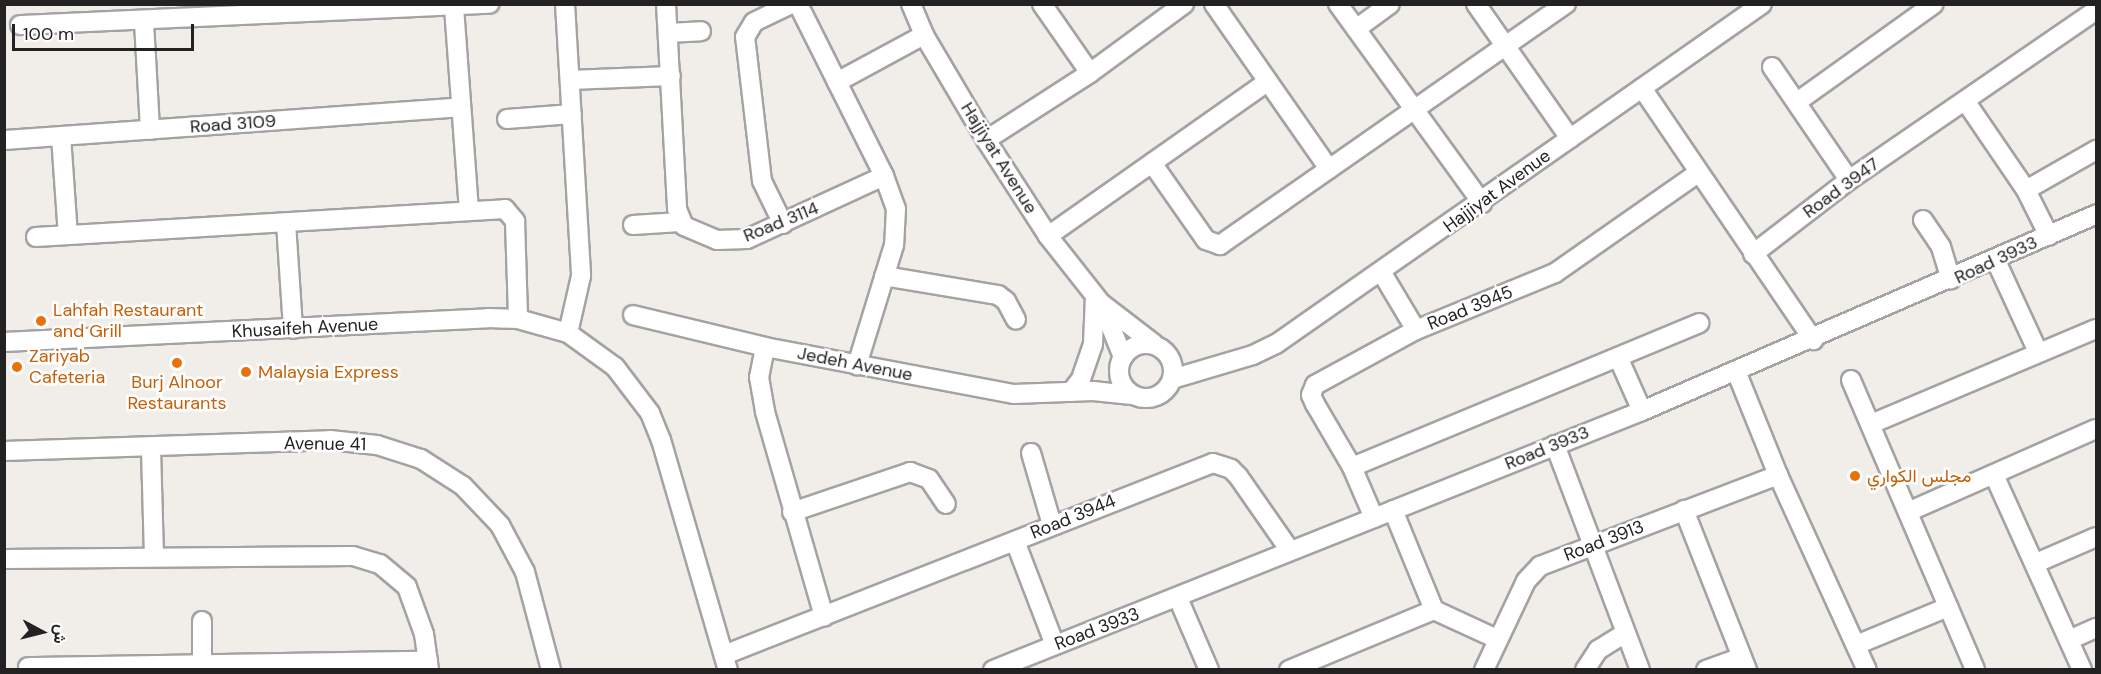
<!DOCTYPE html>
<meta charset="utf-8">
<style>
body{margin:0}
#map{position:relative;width:2101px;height:674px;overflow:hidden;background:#f1eee9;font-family:"DM Sans",Vazirmatn,sans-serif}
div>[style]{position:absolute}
.roads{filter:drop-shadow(2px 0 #a3a3a3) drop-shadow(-2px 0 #a3a3a3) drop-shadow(0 2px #a3a3a3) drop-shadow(0 -2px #a3a3a3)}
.minor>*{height:18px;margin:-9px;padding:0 9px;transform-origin:9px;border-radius:9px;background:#fff}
.minor>.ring{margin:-9px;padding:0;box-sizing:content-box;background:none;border:18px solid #fff;border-radius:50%}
.dots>*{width:16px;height:16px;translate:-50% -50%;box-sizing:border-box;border:3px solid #fff;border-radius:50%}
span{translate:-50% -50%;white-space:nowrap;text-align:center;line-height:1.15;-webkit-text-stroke:5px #fff;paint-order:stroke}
.street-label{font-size:18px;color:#222}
.food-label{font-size:18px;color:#c56008}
.left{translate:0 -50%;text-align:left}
.frame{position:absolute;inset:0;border:6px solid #222;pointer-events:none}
.north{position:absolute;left:12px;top:602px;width:60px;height:60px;-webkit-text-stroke:4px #fff;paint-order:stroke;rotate:97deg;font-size:16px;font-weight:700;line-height:24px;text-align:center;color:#222}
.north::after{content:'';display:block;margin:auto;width:21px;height:27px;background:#222;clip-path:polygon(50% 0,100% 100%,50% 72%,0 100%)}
.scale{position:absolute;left:12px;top:24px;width:182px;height:27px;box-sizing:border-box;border:3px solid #222;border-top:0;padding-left:8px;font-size:18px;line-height:21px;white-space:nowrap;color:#222;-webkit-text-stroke:4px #fff;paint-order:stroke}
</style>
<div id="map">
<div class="roads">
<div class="minor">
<i style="left:565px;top:4px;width:272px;rotate:86.6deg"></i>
<i style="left:581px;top:276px;width:58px;rotate:102.8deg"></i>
<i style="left:666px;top:4px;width:205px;rotate:86.9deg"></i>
<i style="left:677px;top:209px;width:18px;rotate:68deg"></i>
<i style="left:684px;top:226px;width:36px;rotate:23deg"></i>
<i style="left:717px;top:240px;width:30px;rotate:-2deg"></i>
<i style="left:747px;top:239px;width:151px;rotate:-24.7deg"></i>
<i style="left:798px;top:4px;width:192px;rotate:63.4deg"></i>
<i style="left:884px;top:176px;width:35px;rotate:70deg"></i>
<i style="left:896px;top:209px;width:36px;rotate:93deg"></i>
<i style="left:894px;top:245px;width:126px;rotate:107.1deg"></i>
<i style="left:911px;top:4px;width:34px;rotate:67deg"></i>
<i style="left:924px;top:35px;width:122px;rotate:59.4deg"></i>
<i style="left:986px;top:140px;width:114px;rotate:57.1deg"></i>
<i style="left:1048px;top:236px;width:85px;rotate:51.7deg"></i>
<i style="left:1101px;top:303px;width:67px;rotate:37.7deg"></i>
<i style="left:1042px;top:4px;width:84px;rotate:55.2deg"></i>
<i style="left:1214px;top:4px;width:201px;rotate:55.1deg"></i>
<i style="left:1338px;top:4px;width:246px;rotate:54.1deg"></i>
<i style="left:1476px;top:4px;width:164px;rotate:55deg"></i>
<i style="left:454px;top:7px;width:204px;rotate:85.8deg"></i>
<i style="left:144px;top:22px;width:108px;rotate:86.8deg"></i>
<i style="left:20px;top:25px;width:470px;rotate:-2.6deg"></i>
<i style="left:1356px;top:29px;width:42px;rotate:-36.3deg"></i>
<i style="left:668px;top:33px;width:33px;rotate:-3deg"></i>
<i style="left:1772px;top:67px;width:137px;rotate:55.7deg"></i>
<i style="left:570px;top:80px;width:101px;rotate:-2.3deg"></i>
<i style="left:837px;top:82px;width:99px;rotate:-28.4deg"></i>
<i style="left:1642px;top:88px;width:305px;rotate:55.8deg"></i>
<i style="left:1797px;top:102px;width:168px;rotate:-35.6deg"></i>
<i style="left:1966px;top:102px;width:107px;rotate:55.7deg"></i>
<i style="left:2026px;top:190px;width:51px;rotate:63.4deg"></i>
<i style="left:507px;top:119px;width:65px;rotate:-4.4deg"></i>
<i style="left:61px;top:136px;width:99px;rotate:86deg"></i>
<i style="left:4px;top:140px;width:458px;rotate:-4.1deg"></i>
<i style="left:986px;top:140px;width:124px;rotate:-32.8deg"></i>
<i style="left:1090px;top:73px;width:117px;rotate:-36.3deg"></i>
<i style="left:1152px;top:163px;width:94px;rotate:55deg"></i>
<i style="left:1206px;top:240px;width:15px;rotate:20deg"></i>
<i style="left:1220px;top:245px;width:422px;rotate:-34.9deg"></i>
<i style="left:2026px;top:190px;width:81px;rotate:-29.7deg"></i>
<i style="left:1923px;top:220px;width:32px;rotate:56deg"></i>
<i style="left:1941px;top:247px;width:34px;rotate:73deg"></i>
<i style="left:286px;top:223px;width:106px;rotate:86.2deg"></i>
<i style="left:783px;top:224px;width:48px;rotate:-116deg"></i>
<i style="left:762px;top:181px;width:145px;rotate:-96.7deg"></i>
<i style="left:745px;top:37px;width:17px;rotate:-59deg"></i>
<i style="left:754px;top:22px;width:41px;rotate:-25.9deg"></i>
<i style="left:633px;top:225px;width:47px;rotate:-3.7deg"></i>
<i style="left:1048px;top:236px;width:268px;rotate:-35.1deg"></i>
<i style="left:36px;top:237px;width:470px;rotate:-3.4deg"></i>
<i style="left:505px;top:209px;width:16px;rotate:50deg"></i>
<i style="left:515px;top:221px;width:98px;rotate:88.2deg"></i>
<i style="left:1753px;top:254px;width:121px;rotate:-37.6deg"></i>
<i style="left:1849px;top:180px;width:300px;rotate:-34.5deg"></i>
<i style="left:1996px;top:261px;width:100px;rotate:65.2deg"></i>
<i style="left:1382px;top:273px;width:66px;rotate:59.2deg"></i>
<i style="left:884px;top:276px;width:116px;rotate:9.5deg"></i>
<i style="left:998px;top:295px;width:10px;rotate:37deg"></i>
<i style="left:1006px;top:301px;width:21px;rotate:62deg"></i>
<i style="left:1104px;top:310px;width:51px;rotate:68deg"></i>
<i style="left:633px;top:315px;width:136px;rotate:13.6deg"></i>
<i style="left:765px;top:347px;width:253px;rotate:10.7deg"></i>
<i style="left:1014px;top:394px;width:79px;rotate:-2.2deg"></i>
<i style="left:1093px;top:391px;width:39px;rotate:6deg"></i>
<i style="left:4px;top:342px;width:485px;rotate:-2.8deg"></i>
<i style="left:488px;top:318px;width:30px;rotate:2deg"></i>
<i style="left:518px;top:319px;width:52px;rotate:15.6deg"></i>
<i style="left:568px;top:333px;width:58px;rotate:35.9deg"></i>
<i style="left:615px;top:367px;width:58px;rotate:52.7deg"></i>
<i style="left:650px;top:413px;width:29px;rotate:68deg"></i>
<i style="left:661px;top:440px;width:240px;rotate:73.8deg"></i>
<i class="ring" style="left:1119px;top:344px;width:36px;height:36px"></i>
<i style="left:765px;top:347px;width:31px;rotate:101deg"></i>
<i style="left:759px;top:377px;width:36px;rotate:80deg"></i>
<i style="left:765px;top:412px;width:213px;rotate:73.9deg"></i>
<i style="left:1618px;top:357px;width:59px;rotate:66deg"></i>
<i style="left:1736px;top:371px;width:112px;rotate:68deg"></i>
<i style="left:1778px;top:475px;width:214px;rotate:65.5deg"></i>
<i style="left:1172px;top:379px;width:84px;rotate:-16.5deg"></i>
<i style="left:1253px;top:355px;width:25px;rotate:-26deg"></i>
<i style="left:1276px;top:344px;width:593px;rotate:-34.98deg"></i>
<i style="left:1851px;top:380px;width:315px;rotate:66.8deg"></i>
<i style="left:1071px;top:392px;width:16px;rotate:-52deg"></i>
<i style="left:1081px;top:379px;width:37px;rotate:-71deg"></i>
<i style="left:1093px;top:344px;width:47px;rotate:-87.6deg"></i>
<i style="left:1871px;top:424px;width:244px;rotate:-22.9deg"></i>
<i style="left:1555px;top:445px;width:241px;rotate:69.3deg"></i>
<i style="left:151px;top:449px;width:107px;rotate:88.4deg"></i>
<i style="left:4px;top:451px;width:326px;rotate:-1.9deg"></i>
<i style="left:330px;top:440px;width:47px;rotate:6.1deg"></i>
<i style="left:377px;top:445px;width:46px;rotate:17.7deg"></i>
<i style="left:421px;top:459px;width:50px;rotate:32.7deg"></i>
<i style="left:463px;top:486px;width:54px;rotate:46.5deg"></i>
<i style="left:500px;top:525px;width:53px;rotate:62deg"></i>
<i style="left:525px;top:572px;width:101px;rotate:75.1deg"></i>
<i style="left:1031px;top:453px;width:75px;rotate:73.7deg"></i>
<i style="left:1352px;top:467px;width:376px;rotate:-22.5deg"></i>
<i style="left:1995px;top:477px;width:212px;rotate:65.7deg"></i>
<i style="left:1393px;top:510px;width:108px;rotate:67.7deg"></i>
<i style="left:1434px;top:610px;width:69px;rotate:24.7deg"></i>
<i style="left:1684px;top:510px;width:172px;rotate:68.5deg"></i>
<i style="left:1910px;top:511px;width:203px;rotate:-23.8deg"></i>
<i style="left:792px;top:512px;width:125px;rotate:-18.7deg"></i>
<i style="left:910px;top:472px;width:20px;rotate:20deg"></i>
<i style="left:929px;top:479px;width:30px;rotate:56deg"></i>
<i style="left:1374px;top:518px;width:56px;rotate:-113.3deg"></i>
<i style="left:1352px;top:467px;width:73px;rotate:-120.4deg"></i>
<i style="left:1315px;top:404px;width:10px;rotate:-114deg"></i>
<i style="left:1311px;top:395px;width:11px;rotate:-68deg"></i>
<i style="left:1315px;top:385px;width:115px;rotate:-28.6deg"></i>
<i style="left:1416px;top:330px;width:150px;rotate:-22.3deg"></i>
<i style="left:1555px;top:273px;width:174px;rotate:-35deg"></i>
<i style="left:1015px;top:541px;width:111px;rotate:69deg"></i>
<i style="left:4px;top:559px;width:349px;rotate:-0.5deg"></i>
<i style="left:353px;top:556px;width:28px;rotate:17deg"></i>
<i style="left:380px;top:564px;width:35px;rotate:40deg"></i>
<i style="left:407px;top:587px;width:50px;rotate:70.1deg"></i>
<i style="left:424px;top:634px;width:36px;rotate:82deg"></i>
<i style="left:2036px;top:563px;width:65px;rotate:-23.4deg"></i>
<i style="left:1178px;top:598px;width:78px;rotate:66.7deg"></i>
<i style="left:2069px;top:640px;width:30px;rotate:-24deg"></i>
<i style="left:1856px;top:645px;width:100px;rotate:-22.4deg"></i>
<i style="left:724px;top:655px;width:525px;rotate:-21.44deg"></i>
<i style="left:1213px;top:463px;width:19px;rotate:18deg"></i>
<i style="left:1231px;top:469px;width:10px;rotate:45deg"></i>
<i style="left:1238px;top:476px;width:89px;rotate:55.1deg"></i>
<i style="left:28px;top:667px;width:400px;rotate:-0.9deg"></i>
<i style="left:202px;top:670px;width:49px;rotate:-90deg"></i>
<i style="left:993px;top:670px;width:699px;rotate:-21.76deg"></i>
<i style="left:1642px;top:411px;width:495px;rotate:-23.4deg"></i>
<i style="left:1289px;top:670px;width:157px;rotate:-22.5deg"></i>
<i style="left:1484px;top:670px;width:98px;rotate:-64.7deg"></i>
<i style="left:1526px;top:581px;width:21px;rotate:-47deg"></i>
<i style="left:1540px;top:566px;width:255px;rotate:-20.9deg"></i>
<i style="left:1585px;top:670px;width:24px;rotate:-57deg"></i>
<i style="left:1598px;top:650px;width:32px;rotate:-32deg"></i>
<i style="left:1706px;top:670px;width:38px;rotate:-20deg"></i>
</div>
</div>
<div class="dots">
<i style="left:41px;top:321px;background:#e8710a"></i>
<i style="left:177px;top:363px;background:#e8710a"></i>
<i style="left:17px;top:367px;background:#e8710a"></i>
<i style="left:246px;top:372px;background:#e8710a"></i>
<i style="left:1855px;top:476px;background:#e8710a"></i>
</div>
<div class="street-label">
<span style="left:233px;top:124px;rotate:-4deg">Road 3109</span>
<span style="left:999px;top:158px;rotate:58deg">Hajjiyat Avenue</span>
<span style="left:1841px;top:188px;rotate:-36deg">Road 3947</span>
<span style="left:1497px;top:191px;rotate:-36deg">Hajjiyat Avenue</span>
<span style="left:781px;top:222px;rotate:-22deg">Road 3114</span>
<span style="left:1996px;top:260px;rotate:-25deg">Road 3933</span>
<span style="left:1470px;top:308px;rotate:-22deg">Road 3945</span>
<span style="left:305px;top:328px;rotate:-3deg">Khusaifeh Avenue</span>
<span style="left:855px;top:364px;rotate:11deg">Jedeh Avenue</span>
<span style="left:325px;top:444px;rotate:1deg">Avenue 41</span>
<span style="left:1547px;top:448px;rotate:-22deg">Road 3933</span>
<span style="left:1073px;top:517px;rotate:-22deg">Road 3944</span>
<span style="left:1604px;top:541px;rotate:-21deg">Road 3913</span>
<span style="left:1097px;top:629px;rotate:-21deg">Road 3933</span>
</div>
<div class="food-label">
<span class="left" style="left:53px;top:321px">Lahfah Restaurant<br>and Grill</span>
<span class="left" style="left:29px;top:367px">Zariyab<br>Cafeteria</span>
<span class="left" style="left:258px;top:372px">Malaysia Express</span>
<span style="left:177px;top:393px">Burj Alnoor<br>Restaurants</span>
<span class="left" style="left:1867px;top:476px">مجلس الكواري</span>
</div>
<div class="frame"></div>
<div class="north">ش</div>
<div class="scale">100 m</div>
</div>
